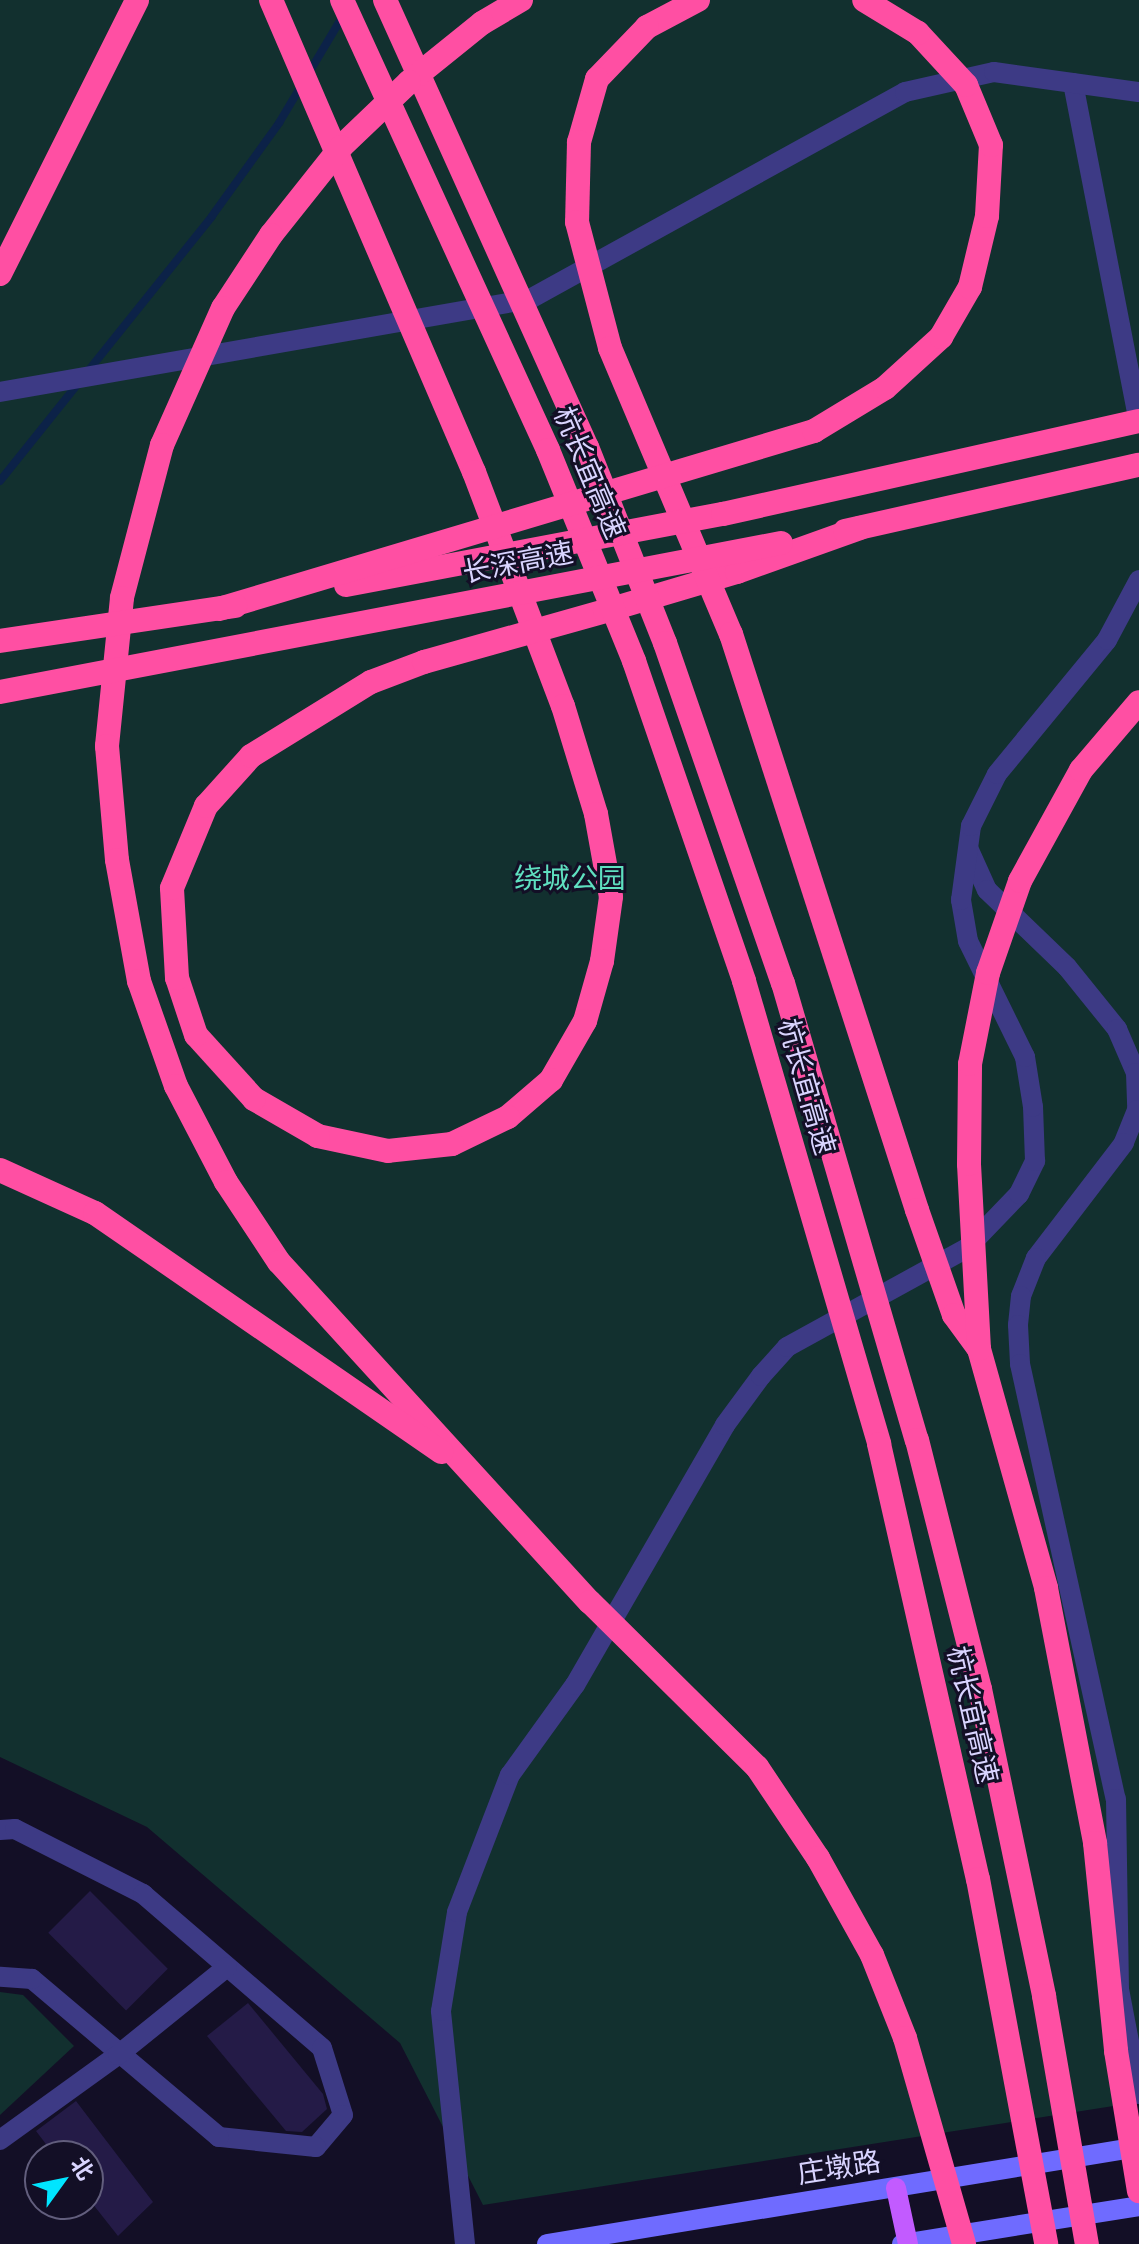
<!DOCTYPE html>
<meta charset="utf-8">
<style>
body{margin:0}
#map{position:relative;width:1139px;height:2244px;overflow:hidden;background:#130f26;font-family:Jost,"Noto Sans SC",sans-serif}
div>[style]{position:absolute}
.green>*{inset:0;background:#12302f}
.stream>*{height:8px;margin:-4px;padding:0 4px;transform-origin:4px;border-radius:4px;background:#0c2248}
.building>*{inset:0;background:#241b47;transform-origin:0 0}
.minor>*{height:20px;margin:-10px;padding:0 10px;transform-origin:10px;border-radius:10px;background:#3d3a85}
.secondary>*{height:20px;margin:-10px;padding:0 10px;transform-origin:10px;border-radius:10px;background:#6f6bff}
.primary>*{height:20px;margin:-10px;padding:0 10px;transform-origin:10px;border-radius:10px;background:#c25bff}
.motorway>*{height:24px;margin:-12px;padding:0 12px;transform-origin:12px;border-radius:12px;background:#ff4fa3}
span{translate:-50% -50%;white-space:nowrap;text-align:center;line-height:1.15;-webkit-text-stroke:6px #130f26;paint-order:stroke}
.street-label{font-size:28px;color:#d9d4ff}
.park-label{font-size:28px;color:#5fe0c0}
.north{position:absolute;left:24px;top:2140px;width:80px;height:80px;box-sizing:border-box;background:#130f26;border:2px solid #625e7d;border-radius:50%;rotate:57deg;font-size:22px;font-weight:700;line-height:32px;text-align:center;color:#d9d4ff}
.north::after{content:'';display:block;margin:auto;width:28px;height:36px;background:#00e5ff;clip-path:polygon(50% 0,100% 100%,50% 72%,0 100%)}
</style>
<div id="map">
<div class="green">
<i style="clip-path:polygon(0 0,1139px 0,1139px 2102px,483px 2205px,400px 2043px,147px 1827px,0 1757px)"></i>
<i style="clip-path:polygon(0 1992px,23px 1995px,74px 2046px,0 2115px)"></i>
</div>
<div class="stream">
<i style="left:0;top:481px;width:339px;rotate:-51.3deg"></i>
<i style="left:212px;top:216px;width:115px;rotate:-54.2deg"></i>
<i style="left:279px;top:123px;width:127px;rotate:-59.2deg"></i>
</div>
<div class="building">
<i style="left:90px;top:1891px;width:110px;height:59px;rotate:45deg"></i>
<i style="clip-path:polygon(248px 2003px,323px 2094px,327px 2109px,302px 2132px,286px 2131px,207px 2036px)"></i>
<i style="clip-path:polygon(76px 2101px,153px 2202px,118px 2236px,88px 2198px,88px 2156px,55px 2156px,36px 2131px)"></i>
</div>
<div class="minor">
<i style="left:1073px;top:83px;width:345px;rotate:79deg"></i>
<i style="left:0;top:392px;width:538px;rotate:-9.95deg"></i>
<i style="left:530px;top:299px;width:428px;rotate:-28.9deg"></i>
<i style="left:905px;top:92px;width:91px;rotate:-12.7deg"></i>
<i style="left:994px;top:72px;width:146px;rotate:7.9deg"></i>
<i style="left:969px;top:850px;width:44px;rotate:65.8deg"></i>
<i style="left:987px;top:890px;width:111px;rotate:43.9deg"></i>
<i style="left:1067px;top:967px;width:80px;rotate:51.1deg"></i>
<i style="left:1117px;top:1029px;width:48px;rotate:66.6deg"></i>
<i style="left:1136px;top:1073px;width:37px;rotate:88deg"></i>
<i style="left:1137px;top:1110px;width:35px;rotate:112deg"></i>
<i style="left:1124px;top:1143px;width:145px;rotate:127.4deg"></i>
<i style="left:1036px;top:1258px;width:41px;rotate:111.5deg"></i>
<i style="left:1021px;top:1296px;width:29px;rotate:96deg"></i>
<i style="left:1018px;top:1325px;width:39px;rotate:87deg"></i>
<i style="left:1020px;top:1364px;width:445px;rotate:77.6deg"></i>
<i style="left:1116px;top:1799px;width:190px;rotate:89.1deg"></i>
<i style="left:1119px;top:1989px;width:107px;rotate:79.2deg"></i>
<i style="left:0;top:1830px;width:15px;rotate:-4deg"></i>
<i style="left:15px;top:1829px;width:144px;rotate:26.9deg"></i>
<i style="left:143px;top:1894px;width:236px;rotate:40.7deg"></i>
<i style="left:322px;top:2048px;width:70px;rotate:72.6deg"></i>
<i style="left:343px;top:2115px;width:42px;rotate:130.2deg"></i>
<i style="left:316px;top:2147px;width:98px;rotate:-174.1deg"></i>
<i style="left:219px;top:2137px;width:245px;rotate:-139.8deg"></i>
<i style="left:32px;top:1979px;width:32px;rotate:-176deg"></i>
<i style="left:0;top:2140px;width:145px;rotate:-35.8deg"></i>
<i style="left:118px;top:2055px;width:140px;rotate:-38.9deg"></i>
<i style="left:465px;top:2244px;width:234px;rotate:-95.9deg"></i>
<i style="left:441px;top:2011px;width:100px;rotate:-80.8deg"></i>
<i style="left:457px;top:1912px;width:147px;rotate:-68.9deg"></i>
<i style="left:510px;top:1775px;width:111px;rotate:-54.2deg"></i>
<i style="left:575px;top:1685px;width:300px;rotate:-60deg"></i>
<i style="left:725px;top:1425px;width:61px;rotate:-53.7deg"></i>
<i style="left:761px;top:1376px;width:39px;rotate:-48deg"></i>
<i style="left:787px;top:1347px;width:205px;rotate:-28.8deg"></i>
<i style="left:967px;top:1248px;width:75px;rotate:-46.1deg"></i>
<i style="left:1019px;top:1194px;width:37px;rotate:-64deg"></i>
<i style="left:1035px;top:1161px;width:54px;rotate:-92.1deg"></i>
<i style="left:1033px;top:1107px;width:51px;rotate:-99.1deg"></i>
<i style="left:1025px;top:1057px;width:129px;rotate:-116.2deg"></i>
<i style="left:968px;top:941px;width:42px;rotate:-99.7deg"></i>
<i style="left:961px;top:900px;width:75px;rotate:-82.3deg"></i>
<i style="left:971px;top:826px;width:58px;rotate:-63.4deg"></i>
<i style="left:997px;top:774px;width:173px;rotate:-50.6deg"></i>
<i style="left:1107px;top:640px;width:68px;rotate:-61.9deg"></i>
</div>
<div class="secondary">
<i style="left:547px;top:2244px;width:600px;rotate:-9.31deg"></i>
<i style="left:902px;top:2244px;width:240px;rotate:-9.1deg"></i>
</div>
<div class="primary">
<i style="left:896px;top:2188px;width:57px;rotate:77.9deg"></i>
</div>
<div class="motorway">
<i style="left:271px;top:0;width:514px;rotate:66.73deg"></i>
<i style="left:474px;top:472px;width:250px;rotate:69.2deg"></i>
<i style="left:563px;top:706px;width:113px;rotate:73deg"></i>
<i style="left:596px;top:814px;width:84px;rotate:79.8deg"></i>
<i style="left:611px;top:897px;width:65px;rotate:98deg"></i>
<i style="left:602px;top:961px;width:62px;rotate:105.8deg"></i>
<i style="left:585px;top:1021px;width:68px;rotate:120deg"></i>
<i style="left:551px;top:1080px;width:57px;rotate:139.3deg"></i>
<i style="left:508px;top:1117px;width:62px;rotate:154.3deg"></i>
<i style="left:452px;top:1144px;width:64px;rotate:173.8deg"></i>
<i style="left:388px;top:1151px;width:72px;rotate:-167.9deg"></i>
<i style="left:318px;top:1136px;width:74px;rotate:-150deg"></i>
<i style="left:254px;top:1099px;width:86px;rotate:-132.2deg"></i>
<i style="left:196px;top:1035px;width:60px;rotate:-108.4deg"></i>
<i style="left:177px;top:978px;width:90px;rotate:-93.2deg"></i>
<i style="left:172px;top:888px;width:89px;rotate:-67.5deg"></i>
<i style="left:206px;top:806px;width:67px;rotate:-48deg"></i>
<i style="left:251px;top:756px;width:141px;rotate:-31.7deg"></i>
<i style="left:371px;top:682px;width:57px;rotate:-20.7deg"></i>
<i style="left:424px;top:662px;width:188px;rotate:-15.7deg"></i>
<i style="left:605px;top:611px;width:138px;rotate:-16.5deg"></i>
<i style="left:737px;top:572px;width:131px;rotate:-19.7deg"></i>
<i style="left:342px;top:0;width:495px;rotate:65.4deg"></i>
<i style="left:548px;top:450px;width:228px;rotate:67.8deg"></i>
<i style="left:634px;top:661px;width:338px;rotate:71deg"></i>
<i style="left:744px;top:981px;width:482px;rotate:73.7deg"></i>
<i style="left:879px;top:1444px;width:446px;rotate:77.2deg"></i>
<i style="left:978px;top:1879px;width:371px;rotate:79.4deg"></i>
<i style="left:385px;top:0;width:491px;rotate:65.7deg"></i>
<i style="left:587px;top:447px;width:211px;rotate:68.3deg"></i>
<i style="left:665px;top:643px;width:360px;rotate:70.9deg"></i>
<i style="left:783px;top:983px;width:476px;rotate:73.7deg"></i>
<i style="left:917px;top:1440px;width:257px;rotate:75.8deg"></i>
<i style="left:980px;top:1689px;width:314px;rotate:78.2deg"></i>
<i style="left:1044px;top:1996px;width:252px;rotate:80.2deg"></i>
<i style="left:521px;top:0;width:45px;rotate:149.5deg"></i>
<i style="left:482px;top:23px;width:94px;rotate:141.1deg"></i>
<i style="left:409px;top:82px;width:94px;rotate:136.3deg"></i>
<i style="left:341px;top:147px;width:112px;rotate:128.5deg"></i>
<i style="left:271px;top:235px;width:87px;rotate:123.3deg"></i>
<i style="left:223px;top:308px;width:150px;rotate:114deg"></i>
<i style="left:162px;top:445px;width:158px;rotate:104.7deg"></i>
<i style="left:122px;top:598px;width:149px;rotate:95.8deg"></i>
<i style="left:107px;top:746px;width:114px;rotate:85deg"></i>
<i style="left:117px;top:860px;width:123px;rotate:79.7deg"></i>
<i style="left:139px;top:981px;width:111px;rotate:70.6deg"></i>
<i style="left:176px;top:1086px;width:108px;rotate:62.5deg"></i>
<i style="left:226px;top:1182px;width:96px;rotate:56.5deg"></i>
<i style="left:279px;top:1262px;width:461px;rotate:47.6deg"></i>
<i style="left:590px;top:1602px;width:235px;rotate:44.7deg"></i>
<i style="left:757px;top:1767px;width:110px;rotate:56.2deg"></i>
<i style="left:818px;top:1858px;width:111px;rotate:60.9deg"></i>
<i style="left:872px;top:1955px;width:89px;rotate:68.3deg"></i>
<i style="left:905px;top:2038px;width:214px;rotate:74deg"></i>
<i style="left:698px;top:0;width:58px;rotate:152.1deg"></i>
<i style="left:647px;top:27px;width:72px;rotate:133.9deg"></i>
<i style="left:597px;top:79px;width:66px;rotate:105.9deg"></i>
<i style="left:579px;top:142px;width:80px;rotate:91.4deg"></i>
<i style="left:577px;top:222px;width:130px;rotate:75.3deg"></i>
<i style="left:610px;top:348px;width:311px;rotate:67.1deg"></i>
<i style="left:731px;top:634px;width:605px;rotate:72.1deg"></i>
<i style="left:917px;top:1210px;width:111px;rotate:70.6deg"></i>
<i style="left:954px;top:1315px;width:42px;rotate:53.7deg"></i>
<i style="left:979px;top:1349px;width:248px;rotate:74.3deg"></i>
<i style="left:1046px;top:1588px;width:260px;rotate:79.1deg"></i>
<i style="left:1095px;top:1843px;width:209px;rotate:84.2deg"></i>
<i style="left:1116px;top:2051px;width:142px;rotate:80.7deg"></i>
<i style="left:0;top:274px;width:306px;rotate:-63.4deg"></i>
<i style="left:845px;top:531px;width:301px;rotate:-12.7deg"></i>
<i style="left:346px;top:585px;width:384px;rotate:-10.7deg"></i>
<i style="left:723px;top:514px;width:426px;rotate:-12.6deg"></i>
<i style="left:219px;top:609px;width:621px;rotate:-16.66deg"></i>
<i style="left:814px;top:431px;width:83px;rotate:-31.2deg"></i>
<i style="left:885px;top:388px;width:76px;rotate:-42.3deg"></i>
<i style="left:941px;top:337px;width:58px;rotate:-59.9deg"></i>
<i style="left:970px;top:287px;width:73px;rotate:-76.5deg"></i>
<i style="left:987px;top:216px;width:71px;rotate:-86.8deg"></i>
<i style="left:991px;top:145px;width:65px;rotate:-112.6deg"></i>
<i style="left:966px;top:85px;width:71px;rotate:-132.7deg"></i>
<i style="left:918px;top:33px;width:63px;rotate:-148.6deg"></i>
<i style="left:0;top:641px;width:238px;rotate:-8.5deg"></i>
<i style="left:0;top:692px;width:795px;rotate:-10.8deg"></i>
<i style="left:0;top:1170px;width:104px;rotate:24.4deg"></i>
<i style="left:95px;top:1213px;width:421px;rotate:34.6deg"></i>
<i style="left:979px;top:1349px;width:185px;rotate:-93.1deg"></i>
<i style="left:969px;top:1164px;width:100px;rotate:-89.4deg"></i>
<i style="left:970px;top:1064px;width:93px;rotate:-78.8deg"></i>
<i style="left:988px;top:973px;width:97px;rotate:-70.8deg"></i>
<i style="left:1020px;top:881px;width:127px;rotate:-61.2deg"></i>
<i style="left:1081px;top:770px;width:89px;rotate:-49.5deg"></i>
</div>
<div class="street-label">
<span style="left:589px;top:473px;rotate:67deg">杭长宜高速</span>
<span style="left:518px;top:563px;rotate:-11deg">长深高速</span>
<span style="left:806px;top:1087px;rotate:74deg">杭长宜高速</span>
<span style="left:972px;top:1715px;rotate:77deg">杭长宜高速</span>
<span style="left:839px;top:2168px;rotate:-9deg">庄墩路</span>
</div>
<div class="park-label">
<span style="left:570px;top:879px">绕城公园</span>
</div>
<div class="north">北</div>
</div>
